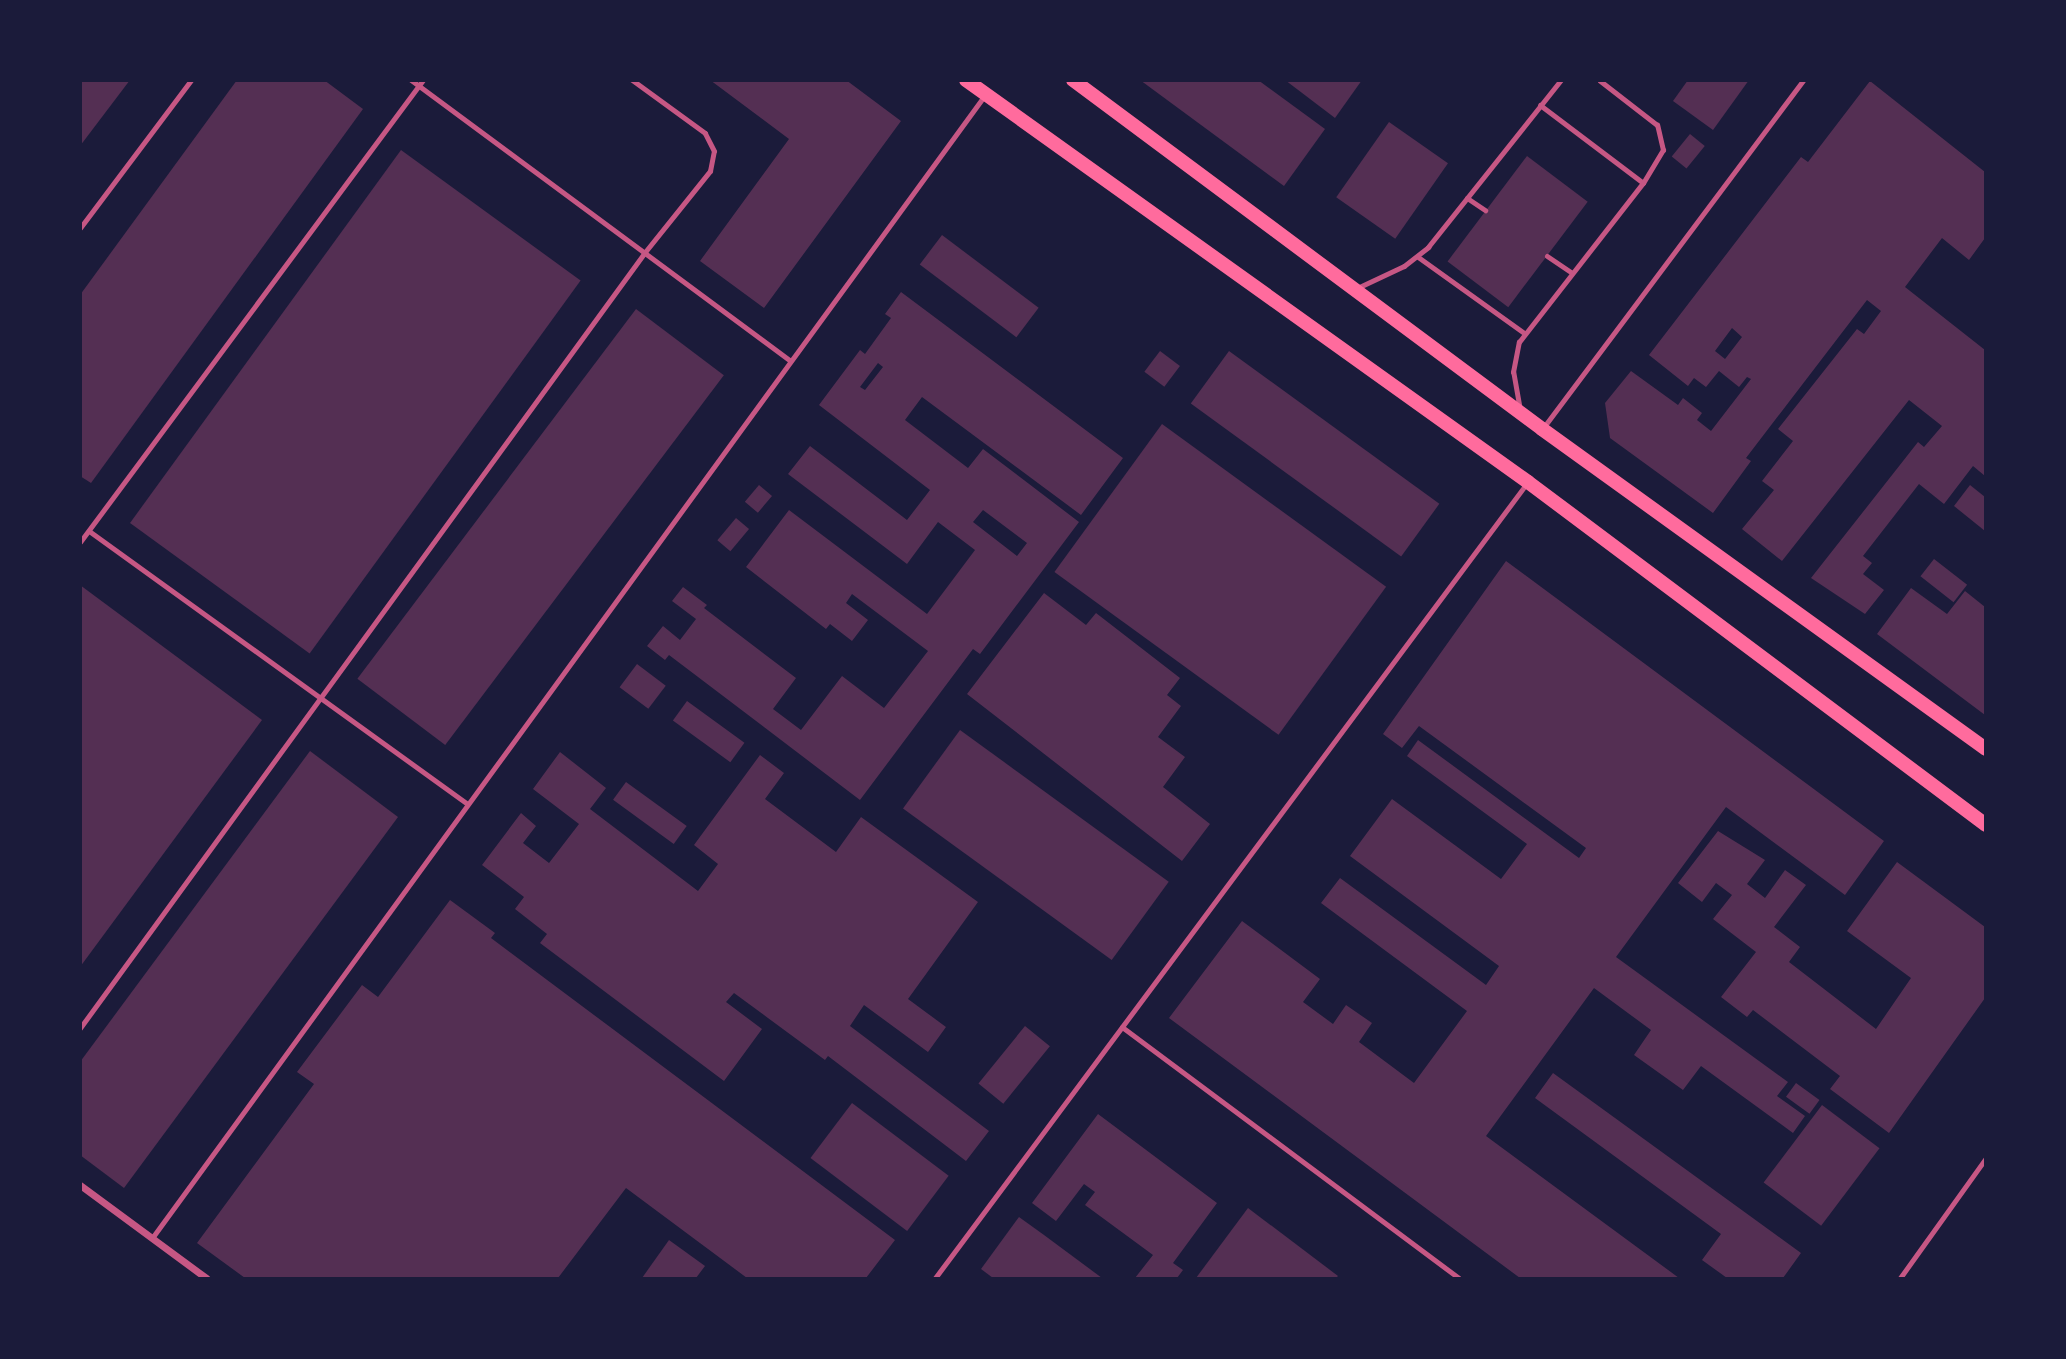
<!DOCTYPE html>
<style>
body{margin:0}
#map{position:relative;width:2066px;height:1359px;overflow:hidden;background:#1b1b3a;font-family:"Exo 2",sans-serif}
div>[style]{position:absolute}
.building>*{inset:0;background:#542f53;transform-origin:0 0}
.service>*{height:5px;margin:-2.5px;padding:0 2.5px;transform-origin:2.5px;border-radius:2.5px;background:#c65784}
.minor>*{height:7px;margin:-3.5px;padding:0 3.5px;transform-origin:3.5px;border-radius:3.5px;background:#c65784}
.secondary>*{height:14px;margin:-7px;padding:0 7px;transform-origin:7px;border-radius:7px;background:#ff6b9d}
span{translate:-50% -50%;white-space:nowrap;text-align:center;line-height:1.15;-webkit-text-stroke:5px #1b1b3a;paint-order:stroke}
.frame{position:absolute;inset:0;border:82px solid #1b1b3a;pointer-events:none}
</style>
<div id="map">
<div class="building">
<i style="clip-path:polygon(80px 80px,130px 80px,80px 146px)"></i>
<i style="clip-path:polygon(237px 80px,324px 80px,363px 109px,91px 483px,80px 476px,80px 295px)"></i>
<i style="clip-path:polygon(710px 80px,846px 80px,901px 121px,764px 308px,700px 261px,789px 139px)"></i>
<i style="clip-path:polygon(1140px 80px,1258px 80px,1325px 129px,1284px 186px)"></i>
<i style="clip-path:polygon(1285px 80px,1362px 80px,1335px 118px)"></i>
<i style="clip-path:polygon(1688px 80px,1749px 80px,1713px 130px,1673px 101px)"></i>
<i style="clip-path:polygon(evenodd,1870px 81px,1985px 172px,1985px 238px,1969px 260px,1942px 238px,1905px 287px,1985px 350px,1985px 476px,1973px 466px,1944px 504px,1919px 484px,1863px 556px,1872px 563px,1863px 574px,1884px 590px,1865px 614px,1811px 578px,1918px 442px,1924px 447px,1942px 426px,1909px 400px,1782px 561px,1742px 529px,1774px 490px,1762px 481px,1793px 441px,1778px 429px,1857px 329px,1864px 334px,1881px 311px,1867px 300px,1746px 458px,1751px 461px,1713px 513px,1610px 438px,1605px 403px,1631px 371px,1678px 405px,1683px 398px,1702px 413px,1697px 420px,1711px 431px,1751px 379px,1747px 377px,1739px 387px,1719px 371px,1706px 387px,1694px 378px,1688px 386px,1649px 355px,1801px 157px,1808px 162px,1870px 81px,1732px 328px,1742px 337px,1725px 359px,1715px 351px,1732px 328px)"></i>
<i style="left:1389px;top:122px;width:72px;height:92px;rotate:35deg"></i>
<i style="left:1690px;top:134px;width:19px;height:29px;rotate:39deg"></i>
<i style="left:401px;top:150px;width:222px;height:461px;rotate:36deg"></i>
<i style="left:1527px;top:156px;width:76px;height:132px;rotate:37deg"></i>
<i style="left:942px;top:235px;width:121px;height:37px;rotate:37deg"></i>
<i style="clip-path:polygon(evenodd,901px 292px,1123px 458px,1081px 515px,922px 397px,905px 420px,968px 468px,983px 449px,1079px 522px,980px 654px,973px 649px,860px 800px,669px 655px,665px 660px,647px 646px,663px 626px,680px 640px,696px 619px,672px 601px,683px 587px,707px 605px,704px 608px,796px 678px,773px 709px,801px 730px,842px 676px,884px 708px,928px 651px,852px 594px,846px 603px,868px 620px,852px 641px,830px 624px,826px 629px,746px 567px,789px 510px,927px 614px,975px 550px,938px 522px,907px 564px,788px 474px,810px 446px,907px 520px,930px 490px,819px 405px,860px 350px,865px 354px,891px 318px,885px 314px,901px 292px,878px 363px,883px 367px,865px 390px,860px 387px,878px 363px,901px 292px,983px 510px,1027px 543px,1017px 556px,973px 522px,983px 510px)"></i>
<i style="left:636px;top:309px;width:110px;height:463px;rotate:37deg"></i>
<i style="left:1160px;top:351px;width:25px;height:26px;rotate:37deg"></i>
<i style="left:1229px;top:351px;width:260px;height:65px;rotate:36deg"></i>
<i style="left:1162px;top:424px;width:277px;height:183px;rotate:36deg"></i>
<i style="left:759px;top:485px;width:17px;height:22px;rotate:40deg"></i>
<i style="clip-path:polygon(1970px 485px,1985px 497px,1985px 531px,1954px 506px)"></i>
<i style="left:736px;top:518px;width:17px;height:29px;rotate:40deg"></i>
<i style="left:1934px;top:559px;width:42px;height:22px;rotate:38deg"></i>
<i style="clip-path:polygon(1506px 561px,1884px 841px,1845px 895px,1726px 807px,1616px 957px,1788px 1082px,1777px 1096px,1805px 1116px,1793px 1133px,1701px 1066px,1683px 1090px,1634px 1055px,1651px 1030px,1594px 988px,1486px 1136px,1679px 1278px,1520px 1278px,1169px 1018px,1242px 921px,1320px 979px,1303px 1002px,1333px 1024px,1346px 1005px,1372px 1023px,1359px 1042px,1414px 1083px,1467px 1011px,1321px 903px,1340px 878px,1486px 985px,1499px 966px,1350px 856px,1392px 799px,1501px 879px,1527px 844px,1407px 756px,1418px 740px,1579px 858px,1586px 848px,1419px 726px,1402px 748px,1383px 734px)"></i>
<i style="clip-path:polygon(80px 585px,262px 720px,80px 967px)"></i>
<i style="clip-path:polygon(1911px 588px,1947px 614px,1965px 591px,1985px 607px,1985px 715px,1877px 634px)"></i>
<i style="clip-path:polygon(1044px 593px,1086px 625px,1096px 613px,1180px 678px,1167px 695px,1181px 706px,1158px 737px,1185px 757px,1163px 787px,1210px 824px,1182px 861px,967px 694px)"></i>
<i style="left:637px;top:664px;width:36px;height:29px;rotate:37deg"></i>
<i style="left:687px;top:701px;width:71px;height:24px;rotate:36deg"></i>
<i style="left:960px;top:730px;width:258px;height:97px;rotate:36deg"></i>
<i style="clip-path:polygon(310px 751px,398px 817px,124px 1188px,80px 1155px,80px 1062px)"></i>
<i style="clip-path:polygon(560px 752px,606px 788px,590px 809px,698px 891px,718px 864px,694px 845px,760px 755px,784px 773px,765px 799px,836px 852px,861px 817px,978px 902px,908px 999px,946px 1027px,928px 1052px,864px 1005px,850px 1026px,989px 1131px,966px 1161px,828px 1056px,825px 1060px,734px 993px,726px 1002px,762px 1029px,724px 1081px,540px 943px,547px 934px,515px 909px,524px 897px,482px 865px,521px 813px,536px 826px,523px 843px,549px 863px,579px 824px,533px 789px)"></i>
<i style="left:626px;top:782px;width:75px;height:22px;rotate:36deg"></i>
<i style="clip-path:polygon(1718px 831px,1765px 860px,1747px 884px,1765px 898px,1785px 870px,1806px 885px,1774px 927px,1800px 947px,1789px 962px,1876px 1029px,1911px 978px,1847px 931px,1897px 862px,1985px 927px,1985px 998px,1889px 1133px,1830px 1089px,1840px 1076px,1753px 1010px,1747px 1017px,1721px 997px,1756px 952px,1713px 919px,1732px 895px,1716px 883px,1702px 902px,1678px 883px)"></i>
<i style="clip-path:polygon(450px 900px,495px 933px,491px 938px,895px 1240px,866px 1278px,747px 1278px,626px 1188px,558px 1278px,245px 1278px,197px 1243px,314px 1084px,297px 1072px,362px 985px,378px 997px)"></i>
<i style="left:1025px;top:1026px;width:32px;height:74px;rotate:39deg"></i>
<i style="clip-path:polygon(1553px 1073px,1801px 1253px,1783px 1278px,1727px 1278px,1702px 1260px,1721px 1234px,1535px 1098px)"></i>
<i style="left:1796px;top:1083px;width:29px;height:17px;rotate:36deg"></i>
<i style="left:852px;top:1103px;width:121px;height:69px;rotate:37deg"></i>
<i style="left:1822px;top:1105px;width:72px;height:97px;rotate:37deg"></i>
<i style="clip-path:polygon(1098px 1114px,1217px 1203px,1173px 1263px,1183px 1270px,1177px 1278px,1135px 1278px,1153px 1255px,1085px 1205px,1095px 1192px,1084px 1184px,1056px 1221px,1032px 1203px)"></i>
<i style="clip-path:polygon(1248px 1208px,1338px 1276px,1336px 1278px,1196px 1278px)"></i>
<i style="clip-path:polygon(1019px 1217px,1044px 1235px,1102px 1278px,993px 1278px,981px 1269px)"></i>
<i style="clip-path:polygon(669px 1240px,705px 1266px,696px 1278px,642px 1278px)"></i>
</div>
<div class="service">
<i style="left:411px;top:80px;width:471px;rotate:36.5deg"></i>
<i style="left:1540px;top:105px;width:129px;rotate:37.1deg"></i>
<i style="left:1467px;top:198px;width:22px;rotate:34deg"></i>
<i style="left:80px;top:228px;width:185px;rotate:-53.1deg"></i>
<i style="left:1547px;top:256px;width:29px;rotate:34deg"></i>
<i style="left:1418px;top:257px;width:130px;rotate:35.6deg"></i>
<i style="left:1355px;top:289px;width:54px;rotate:-25.1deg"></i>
<i style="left:1404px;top:266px;width:31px;rotate:-38deg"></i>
<i style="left:1428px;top:247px;width:213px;rotate:-51.5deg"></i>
<i style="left:1520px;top:410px;width:39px;rotate:-100deg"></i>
<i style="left:1513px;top:372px;width:31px;rotate:-79deg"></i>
<i style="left:1519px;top:342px;width:202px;rotate:-52.1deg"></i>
<i style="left:1643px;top:183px;width:39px;rotate:-59deg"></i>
<i style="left:1663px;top:150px;width:26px;rotate:-103deg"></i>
<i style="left:1657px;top:125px;width:73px;rotate:-142.2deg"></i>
<i style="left:1543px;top:428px;width:434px;rotate:-53.2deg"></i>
<i style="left:89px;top:531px;width:465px;rotate:35.8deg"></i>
<i style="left:80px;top:542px;width:575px;rotate:-53.41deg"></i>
<i style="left:1122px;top:1027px;width:420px;rotate:36.7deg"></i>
<i style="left:80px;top:1028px;width:960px;rotate:-53.94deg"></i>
<i style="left:645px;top:252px;width:104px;rotate:-51.3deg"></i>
<i style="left:710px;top:171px;width:20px;rotate:-79deg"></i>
<i style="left:714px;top:151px;width:20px;rotate:-117deg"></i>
<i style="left:705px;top:133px;width:90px;rotate:-144deg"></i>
<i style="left:152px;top:1238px;width:1414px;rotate:-53.92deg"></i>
<i style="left:935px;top:1278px;width:991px;rotate:-53.33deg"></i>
<i style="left:1900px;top:1278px;width:148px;rotate:-54.4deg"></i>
</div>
<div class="minor">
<i style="left:80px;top:1185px;width:157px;rotate:36.4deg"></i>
</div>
<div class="secondary">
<i style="left:966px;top:80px;width:691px;rotate:35.58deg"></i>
<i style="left:1528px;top:482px;width:572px;rotate:36.83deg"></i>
<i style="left:1073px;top:80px;width:585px;rotate:36.65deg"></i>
<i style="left:1542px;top:429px;width:547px;rotate:35.78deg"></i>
</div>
<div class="frame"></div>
</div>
